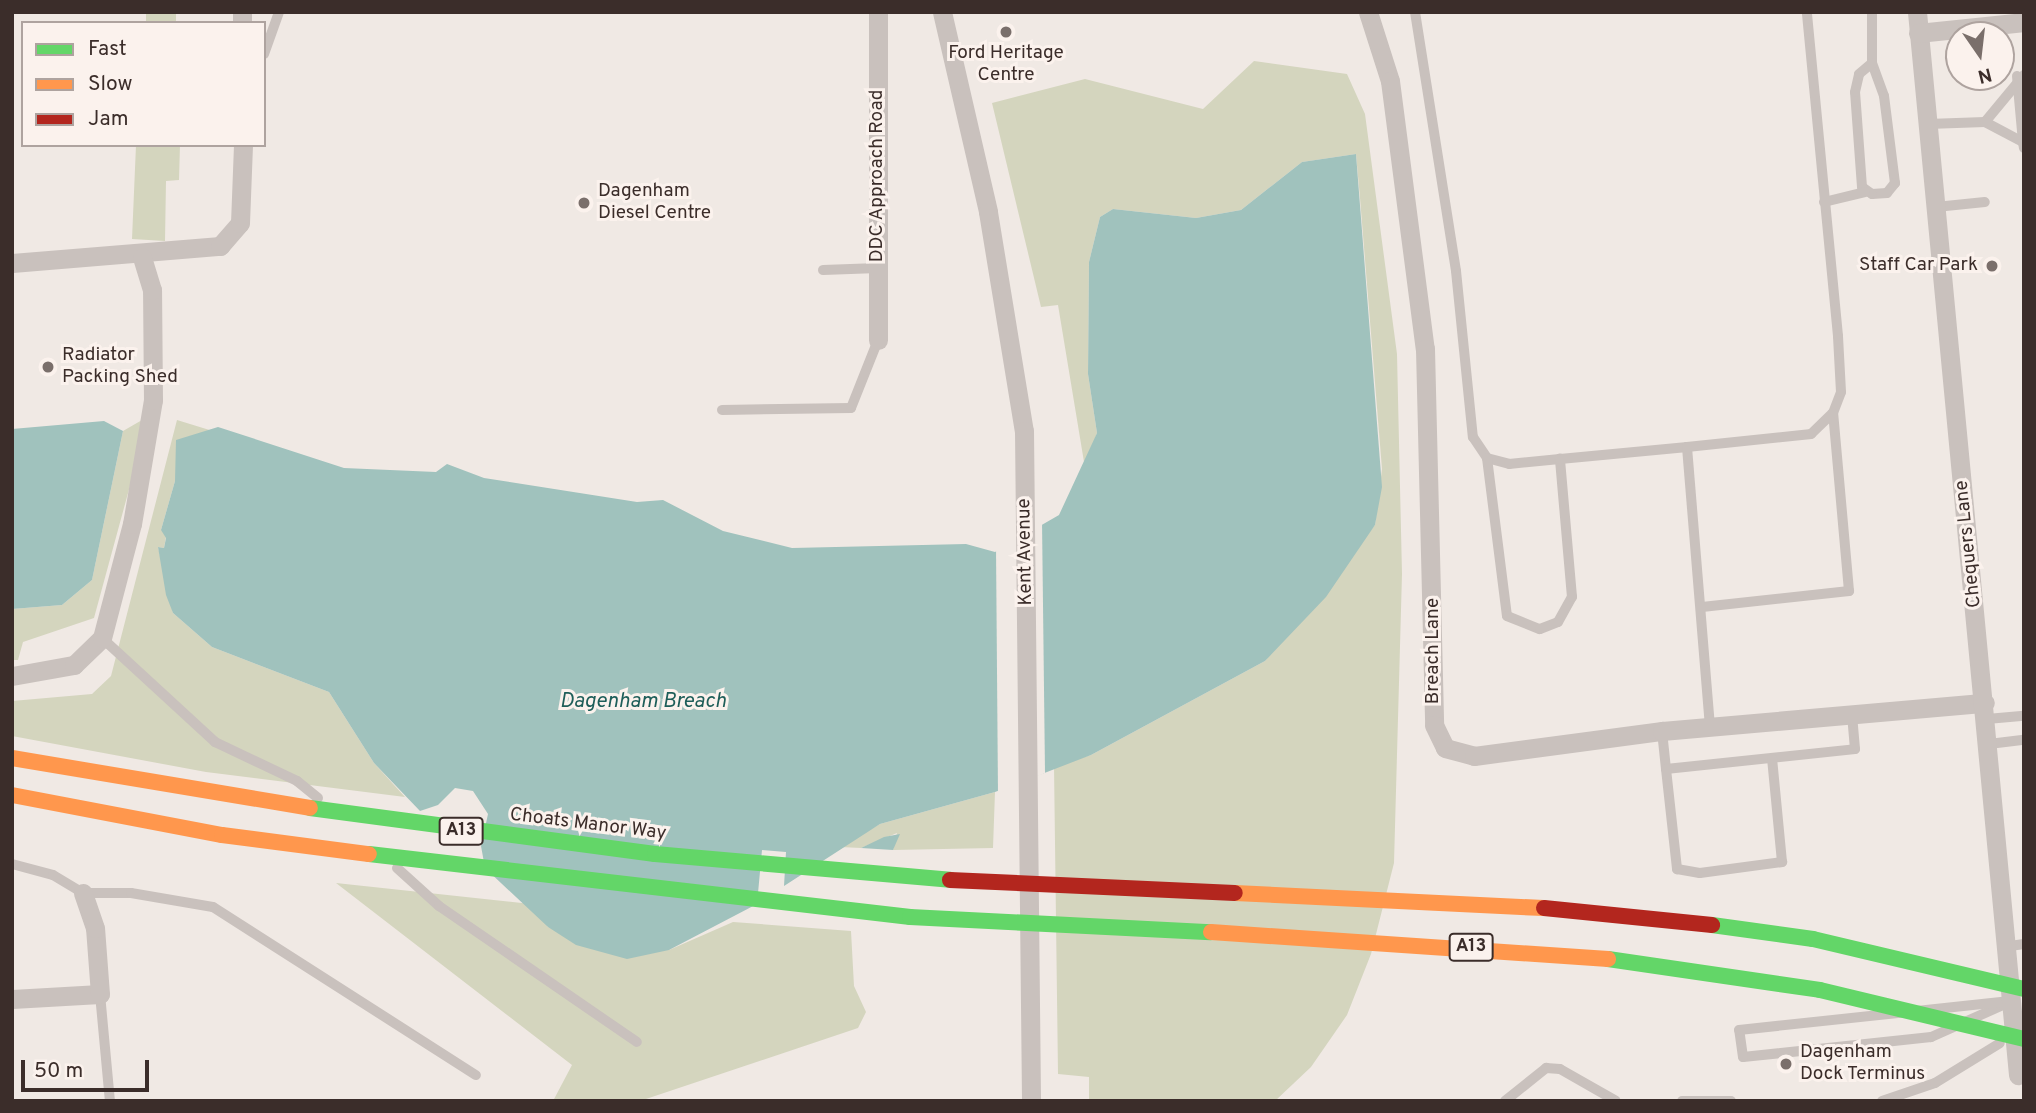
<!DOCTYPE html>
<style>
body{margin:0}
#map{position:relative;width:2036px;height:1113px;overflow:hidden;background:#f0e9e4;font-family:Overpass,sans-serif}
div>[style]{position:absolute}
.green>*{inset:0;background:#d4d5be;transform-origin:0 0}
.water>*{inset:0;background:#a0c2bd}
.pier>*{inset:0;background:#f0e9e4}
.lane>*{height:10px;margin:-5px;padding:0 5px;transform-origin:5px;border-radius:5px;background:#c9c1bd}
.street>*{height:19px;margin:-9.5px;padding:0 9.5px;transform-origin:9.5px;border-radius:9.5px;background:#c9c1bd}
.fast-bridge>*{height:16px;margin:-8px;padding:0 8px;transform-origin:8px;border-radius:8px;background:#63d668}
.slow-bridge>*{height:16px;margin:-8px;padding:0 8px;transform-origin:8px;border-radius:8px;background:#ff974d}
.jam-bridge>*{height:16px;margin:-8px;padding:0 8px;transform-origin:8px;border-radius:8px;background:#b3261e}
.dots>*{width:19px;height:19px;translate:-50% -50%;box-sizing:border-box;border:4px solid #fbf2ed;border-radius:50%}
span{translate:-50% -50%;white-space:nowrap;text-align:center;line-height:1.15;-webkit-text-stroke:6px #fbf2ed;paint-order:stroke}
.shield-label span{padding:2px 5px;background:#fbf2ed;border:2px solid;border-radius:5px;-webkit-text-stroke-width:0}
.shield-label{font-size:18px;color:#3b2d2a;font-weight:700}
.poi-label{font-size:19px;color:#3b2d2a}
.left{translate:0 -50%;text-align:left}
.right{translate:-100% -50%;text-align:right}
.street-label{font-size:19px;color:#3b2d2a}
.water-label{font-size:21px;color:#1e5e59;font-style:italic}
.frame{position:absolute;inset:0;border:14px solid #3b2d2a;pointer-events:none}
.legend{position:absolute;left:21px;top:21px;width:245px;height:126px;box-sizing:border-box;background:#fbf2ed;border:2px solid #aea39f;margin:0;padding:9px 12px;list-style:none;font-size:21px;color:#3b2d2a}
.legend li{display:flex;align-items:center;gap:14px;height:35px}
.legend b{width:35px;border:2px solid #aea39f}
.north{position:absolute;left:1945px;top:21px;width:70px;height:70px;box-sizing:border-box;background:#fbf2ed;border:2px solid #aea39f;border-radius:50%;rotate:166deg;font-size:19px;font-weight:700;line-height:28px;text-align:center;color:#3b2d2a}
.north::after{content:'';display:block;margin:auto;width:24px;height:32px;background:#7a6f6b;clip-path:polygon(50% 0,100% 100%,50% 72%,0 100%)}
.scale{position:absolute;left:21px;top:1060px;width:128px;height:32px;box-sizing:border-box;border:4px solid #3b2d2a;border-top:0;padding-left:9px;font-size:21px;line-height:24px;white-space:nowrap;color:#3b2d2a;-webkit-text-stroke:5px #fbf2ed;paint-order:stroke}
</style>
<div id="map">
<div class="green">
<i style="left:146px;top:12px;width:30px;height:11px"></i>
<i style="clip-path:polygon(1254px 61px,1347px 74px,1365px 114px,1397px 354px,1402px 574px,1394px 863px,1371px 954px,1347px 1015px,1311px 1067px,1275px 1101px,1089px 1101px,1089px 1077px,1058px 1074px,1054px 766px,1091px 755px,1265px 661px,1375px 525px,1382px 469px,1360px 198px,1356px 154px,1302px 162px,1241px 210px,1196px 218px,1113px 209px,1100px 217px,1089px 262px,1088px 374px,1097px 433px,1085px 468px,1058px 305px,1041px 307px,992px 103px,1085px 79px,1203px 109px)"></i>
<i style="clip-path:polygon(136px 145px,180px 145px,179px 180px,166px 181px,165px 241px,132px 239px)"></i>
<i style="clip-path:polygon(149px 416px,94px 618px,23px 642px,18px 660px,12px 660px,12px 609px,62px 605px,92px 580px,123px 431px)"></i>
<i style="clip-path:polygon(177px 420px,216px 432px,175px 481px,161px 530px,167px 531px,164px 548px,158px 547px,173px 613px,212px 647px,329px 692px,374px 763px,405px 797px,206px 772px,12px 736px,12px 701px,92px 694px,111px 676px)"></i>
<i style="clip-path:polygon(995px 792px,993px 848px,893px 850px,897px 833px,861px 848px,840px 847px,880px 824px)"></i>
<i style="clip-path:polygon(336px 883px,531px 904px,548px 927px,669px 950px,733px 922px,851px 931px,854px 986px,866px 1012px,858px 1028px,640px 1101px,553px 1101px,572px 1065px)"></i>
</div>
<div class="water">
<i style="clip-path:polygon(1356px 154px,1382px 487px,1375px 525px,1326px 597px,1265px 661px,1091px 755px,995px 792px,880px 824px,784px 886px,786px 852px,762px 850px,757px 904px,669px 950px,627px 959px,576px 945px,548px 927px,485px 868px,481px 846px,488px 814px,473px 791px,455px 788px,438px 805px,420px 811px,374px 763px,329px 692px,212px 647px,173px 613px,166px 595px,158px 547px,164px 548px,166px 538px,161px 530px,175px 481px,176px 440px,218px 427px,344px 468px,436px 472px,447px 464px,484px 478px,637px 502px,663px 500px,723px 531px,792px 548px,966px 544px,995px 552px,1059px 515px,1097px 433px,1088px 374px,1089px 262px,1100px 217px,1113px 209px,1196px 218px,1241px 210px,1302px 162px)"></i>
<i style="clip-path:polygon(104px 421px,123px 431px,92px 580px,62px 605px,12px 609px,12px 429px)"></i>
<i style="clip-path:polygon(900px 834px,893px 850px,861px 848px,884px 837px)"></i>
</div>
<div class="pier">
<i style="clip-path:polygon(1042px 521px,1045px 773px,998px 794px,996px 547px)"></i>
</div>
<div class="lane">
<i style="left:1415px;top:12px;width:262px;rotate:81deg"></i>
<i style="left:1456px;top:271px;width:167px;rotate:84.2deg"></i>
<i style="left:1473px;top:437px;width:25px;rotate:56deg"></i>
<i style="left:1487px;top:458px;width:23px;rotate:15deg"></i>
<i style="left:1509px;top:464px;width:51px;rotate:-5.6deg"></i>
<i style="left:1872px;top:12px;width:51px;rotate:90deg"></i>
<i style="left:1872px;top:63px;width:35px;rotate:70deg"></i>
<i style="left:1884px;top:96px;width:88px;rotate:82.8deg"></i>
<i style="left:1895px;top:183px;width:13px;rotate:129deg"></i>
<i style="left:1887px;top:193px;width:15px;rotate:176deg"></i>
<i style="left:1872px;top:194px;width:12px;rotate:-145deg"></i>
<i style="left:1862px;top:187px;width:95px;rotate:-94.2deg"></i>
<i style="left:1855px;top:92px;width:18px;rotate:-77deg"></i>
<i style="left:1859px;top:74px;width:17px;rotate:-40deg"></i>
<i style="left:264px;top:54px;width:45px;rotate:-70.3deg"></i>
<i style="left:2017px;top:76px;width:66px;rotate:84.8deg"></i>
<i style="left:1985px;top:122px;width:61px;rotate:-50.3deg"></i>
<i style="left:1928px;top:124px;width:57px;rotate:-2deg"></i>
<i style="left:1985px;top:122px;width:43px;rotate:27.8deg"></i>
<i style="left:2023px;top:142px;width:6px;rotate:81deg"></i>
<i style="left:1824px;top:202px;width:42px;rotate:-13.7deg"></i>
<i style="left:1936px;top:207px;width:49px;rotate:-5.8deg"></i>
<i style="left:823px;top:270px;width:55px;rotate:-2.1deg"></i>
<i style="left:722px;top:410px;width:129px;rotate:-0.9deg"></i>
<i style="left:851px;top:408px;width:73px;rotate:-68.3deg"></i>
<i style="left:1487px;top:458px;width:159px;rotate:82.8deg"></i>
<i style="left:1507px;top:616px;width:35px;rotate:22deg"></i>
<i style="left:1540px;top:629px;width:19px;rotate:-21deg"></i>
<i style="left:1558px;top:622px;width:29px;rotate:-61deg"></i>
<i style="left:1572px;top:597px;width:139px;rotate:-95deg"></i>
<i style="left:1560px;top:459px;width:128px;rotate:-5.4deg"></i>
<i style="left:1702px;top:607px;width:148px;rotate:-6.2deg"></i>
<i style="left:1849px;top:591px;width:179px;rotate:-95.1deg"></i>
<i style="left:1833px;top:413px;width:22px;rotate:-69deg"></i>
<i style="left:1841px;top:392px;width:56px;rotate:-93.1deg"></i>
<i style="left:1838px;top:336px;width:325px;rotate:-95.5deg"></i>
<i style="left:102px;top:638px;width:154px;rotate:42.6deg"></i>
<i style="left:215px;top:742px;width:91px;rotate:25.4deg"></i>
<i style="left:297px;top:781px;width:27px;rotate:39deg"></i>
<i style="left:1987px;top:719px;width:37px;rotate:-5deg"></i>
<i style="left:1710px;top:727px;width:281px;rotate:-94.7deg"></i>
<i style="left:1687px;top:447px;width:125px;rotate:-6deg"></i>
<i style="left:1811px;top:434px;width:30px;rotate:-44deg"></i>
<i style="left:1662px;top:731px;width:38px;rotate:84deg"></i>
<i style="left:1666px;top:769px;width:190px;rotate:-6deg"></i>
<i style="left:1855px;top:749px;width:37px;rotate:-95deg"></i>
<i style="left:1989px;top:744px;width:35px;rotate:-7deg"></i>
<i style="left:1666px;top:769px;width:101px;rotate:83.7deg"></i>
<i style="left:1677px;top:869px;width:23px;rotate:10deg"></i>
<i style="left:1700px;top:873px;width:83px;rotate:-7.6deg"></i>
<i style="left:1782px;top:862px;width:104px;rotate:-95.5deg"></i>
<i style="left:12px;top:864px;width:42px;rotate:15deg"></i>
<i style="left:53px;top:875px;width:35px;rotate:31deg"></i>
<i style="left:83px;top:893px;width:48px"></i>
<i style="left:131px;top:893px;width:83px;rotate:9.7deg"></i>
<i style="left:213px;top:907px;width:312px;rotate:32.6deg"></i>
<i style="left:397px;top:868px;width:57px;rotate:42.1deg"></i>
<i style="left:439px;top:906px;width:240px;rotate:34.5deg"></i>
<i style="left:2010px;top:946px;width:14px;rotate:-8deg"></i>
<i style="left:100px;top:994px;width:107px;rotate:84.7deg"></i>
<i style="left:2012px;top:1001px;width:89px;rotate:156deg"></i>
<i style="left:1931px;top:1037px;width:189px;rotate:173.9deg"></i>
<i style="left:1743px;top:1057px;width:27px;rotate:-98deg"></i>
<i style="left:1739px;top:1030px;width:275px;rotate:-6.1deg"></i>
<i style="left:1505px;top:1101px;width:53px;rotate:-38.8deg"></i>
<i style="left:1546px;top:1068px;width:14px;rotate:4deg"></i>
<i style="left:1560px;top:1069px;width:64px;rotate:29.7deg"></i>
<i style="left:1682px;top:1101px;width:49px"></i>
<i style="left:1882px;top:1101px;width:56px;rotate:-18.8deg"></i>
<i style="left:1935px;top:1083px;width:76px;rotate:-31.6deg"></i>
</div>
<div class="street">
<i style="left:242px;top:12px;width:11px;rotate:90deg"></i>
<i style="left:878px;top:12px;width:328px;rotate:90deg"></i>
<i style="left:942px;top:12px;width:205px;rotate:77deg"></i>
<i style="left:988px;top:212px;width:222px;rotate:80.7deg"></i>
<i style="left:1024px;top:431px;width:670px;rotate:89.4deg"></i>
<i style="left:1368px;top:12px;width:72px;rotate:72.3deg"></i>
<i style="left:1390px;top:81px;width:270px;rotate:82.6deg"></i>
<i style="left:1425px;top:349px;width:376px;rotate:88.6deg"></i>
<i style="left:1434px;top:725px;width:25px;rotate:64deg"></i>
<i style="left:1445px;top:748px;width:30px;rotate:15deg"></i>
<i style="left:1474px;top:756px;width:190px;rotate:-7.6deg"></i>
<i style="left:1662px;top:731px;width:324px;rotate:-5deg"></i>
<i style="left:1917px;top:12px;width:1068px;rotate:84.57deg"></i>
<i style="left:1918px;top:33px;width:107px;rotate:-5.9deg"></i>
<i style="left:12px;top:263px;width:209px;rotate:-4.7deg"></i>
<i style="left:220px;top:246px;width:30px;rotate:-49deg"></i>
<i style="left:240px;top:223px;width:78px;rotate:-87.8deg"></i>
<i style="left:12px;top:676px;width:63px;rotate:-10.1deg"></i>
<i style="left:74px;top:665px;width:39px;rotate:-44deg"></i>
<i style="left:102px;top:638px;width:118px;rotate:-75.3deg"></i>
<i style="left:132px;top:524px;width:126px;rotate:-80.4deg"></i>
<i style="left:153px;top:400px;width:110px;rotate:-90.5deg"></i>
<i style="left:152px;top:290px;width:34px;rotate:-107deg"></i>
<i style="left:12px;top:999px;width:88px;rotate:-3.3deg"></i>
<i style="left:100px;top:994px;width:66px;rotate:-94.3deg"></i>
<i style="left:95px;top:928px;width:37px;rotate:-109deg"></i>
</div>
<div class="fast-bridge">
<i style="left:310px;top:808px;width:348px;rotate:7.6deg"></i>
<i style="left:655px;top:854px;width:296px;rotate:5deg"></i>
<i style="left:369px;top:854px;width:545px;rotate:6.64deg"></i>
<i style="left:910px;top:917px;width:301px;rotate:2.9deg"></i>
<i style="left:1712px;top:925px;width:102px;rotate:7.9deg"></i>
<i style="left:1813px;top:939px;width:217px;rotate:13.3deg"></i>
<i style="left:1608px;top:959px;width:214px;rotate:8.3deg"></i>
<i style="left:1820px;top:990px;width:210px;rotate:13.5deg"></i>
</div>
<div class="slow-bridge">
<i style="left:12px;top:758px;width:302px;rotate:9.5deg"></i>
<i style="left:12px;top:795px;width:214px;rotate:10.8deg"></i>
<i style="left:222px;top:835px;width:148px;rotate:7.4deg"></i>
<i style="left:1235px;top:893px;width:309px;rotate:2.8deg"></i>
<i style="left:1211px;top:932px;width:398px;rotate:3.9deg"></i>
</div>
<div class="jam-bridge">
<i style="left:950px;top:880px;width:285px;rotate:2.6deg"></i>
<i style="left:1544px;top:908px;width:169px;rotate:5.8deg"></i>
</div>
<div class="dots">
<i style="left:1006px;top:32px;background:#7a6f6b"></i>
<i style="left:584px;top:203px;background:#7a6f6b"></i>
<i style="left:1992px;top:266px;background:#7a6f6b"></i>
<i style="left:48px;top:367px;background:#7a6f6b"></i>
<i style="left:1786px;top:1064px;background:#7a6f6b"></i>
</div>
<div class="shield-label">
<span style="left:461px;top:831px">A13</span>
<span style="left:1471px;top:947px">A13</span>
</div>
<div class="poi-label">
<span style="left:1006px;top:65px">Ford Heritage<br>Centre</span>
<span class="left" style="left:598px;top:203px">Dagenham<br>Diesel Centre</span>
<span class="right" style="left:1978px;top:266px">Staff Car Park</span>
<span class="left" style="left:62px;top:367px">Radiator<br>Packing Shed</span>
<span class="left" style="left:1800px;top:1064px">Dagenham<br>Dock Terminus</span>
</div>
<div class="street-label">
<span style="left:878px;top:176px;rotate:-90deg">DDC Approach Road</span>
<span style="left:1969px;top:544px;rotate:-96deg">Chequers Lane</span>
<span style="left:1026px;top:552px;rotate:-91deg">Kent Avenue</span>
<span style="left:1434px;top:651px;rotate:-90deg">Breach Lane</span>
<span style="left:588px;top:825px;rotate:7deg">Choats Manor Way</span>
</div>
<div class="water-label">
<span style="left:643px;top:702px">Dagenham Breach</span>
</div>
<div class="frame"></div>
<ul class="legend">
<li><b style="height:9px;background:#63d668"></b>Fast</li>
<li><b style="height:9px;background:#ff974d"></b>Slow</li>
<li><b style="height:9px;background:#b3261e"></b>Jam</li>
</ul>
<div class="north">N</div>
<div class="scale">50 m</div>
</div>
